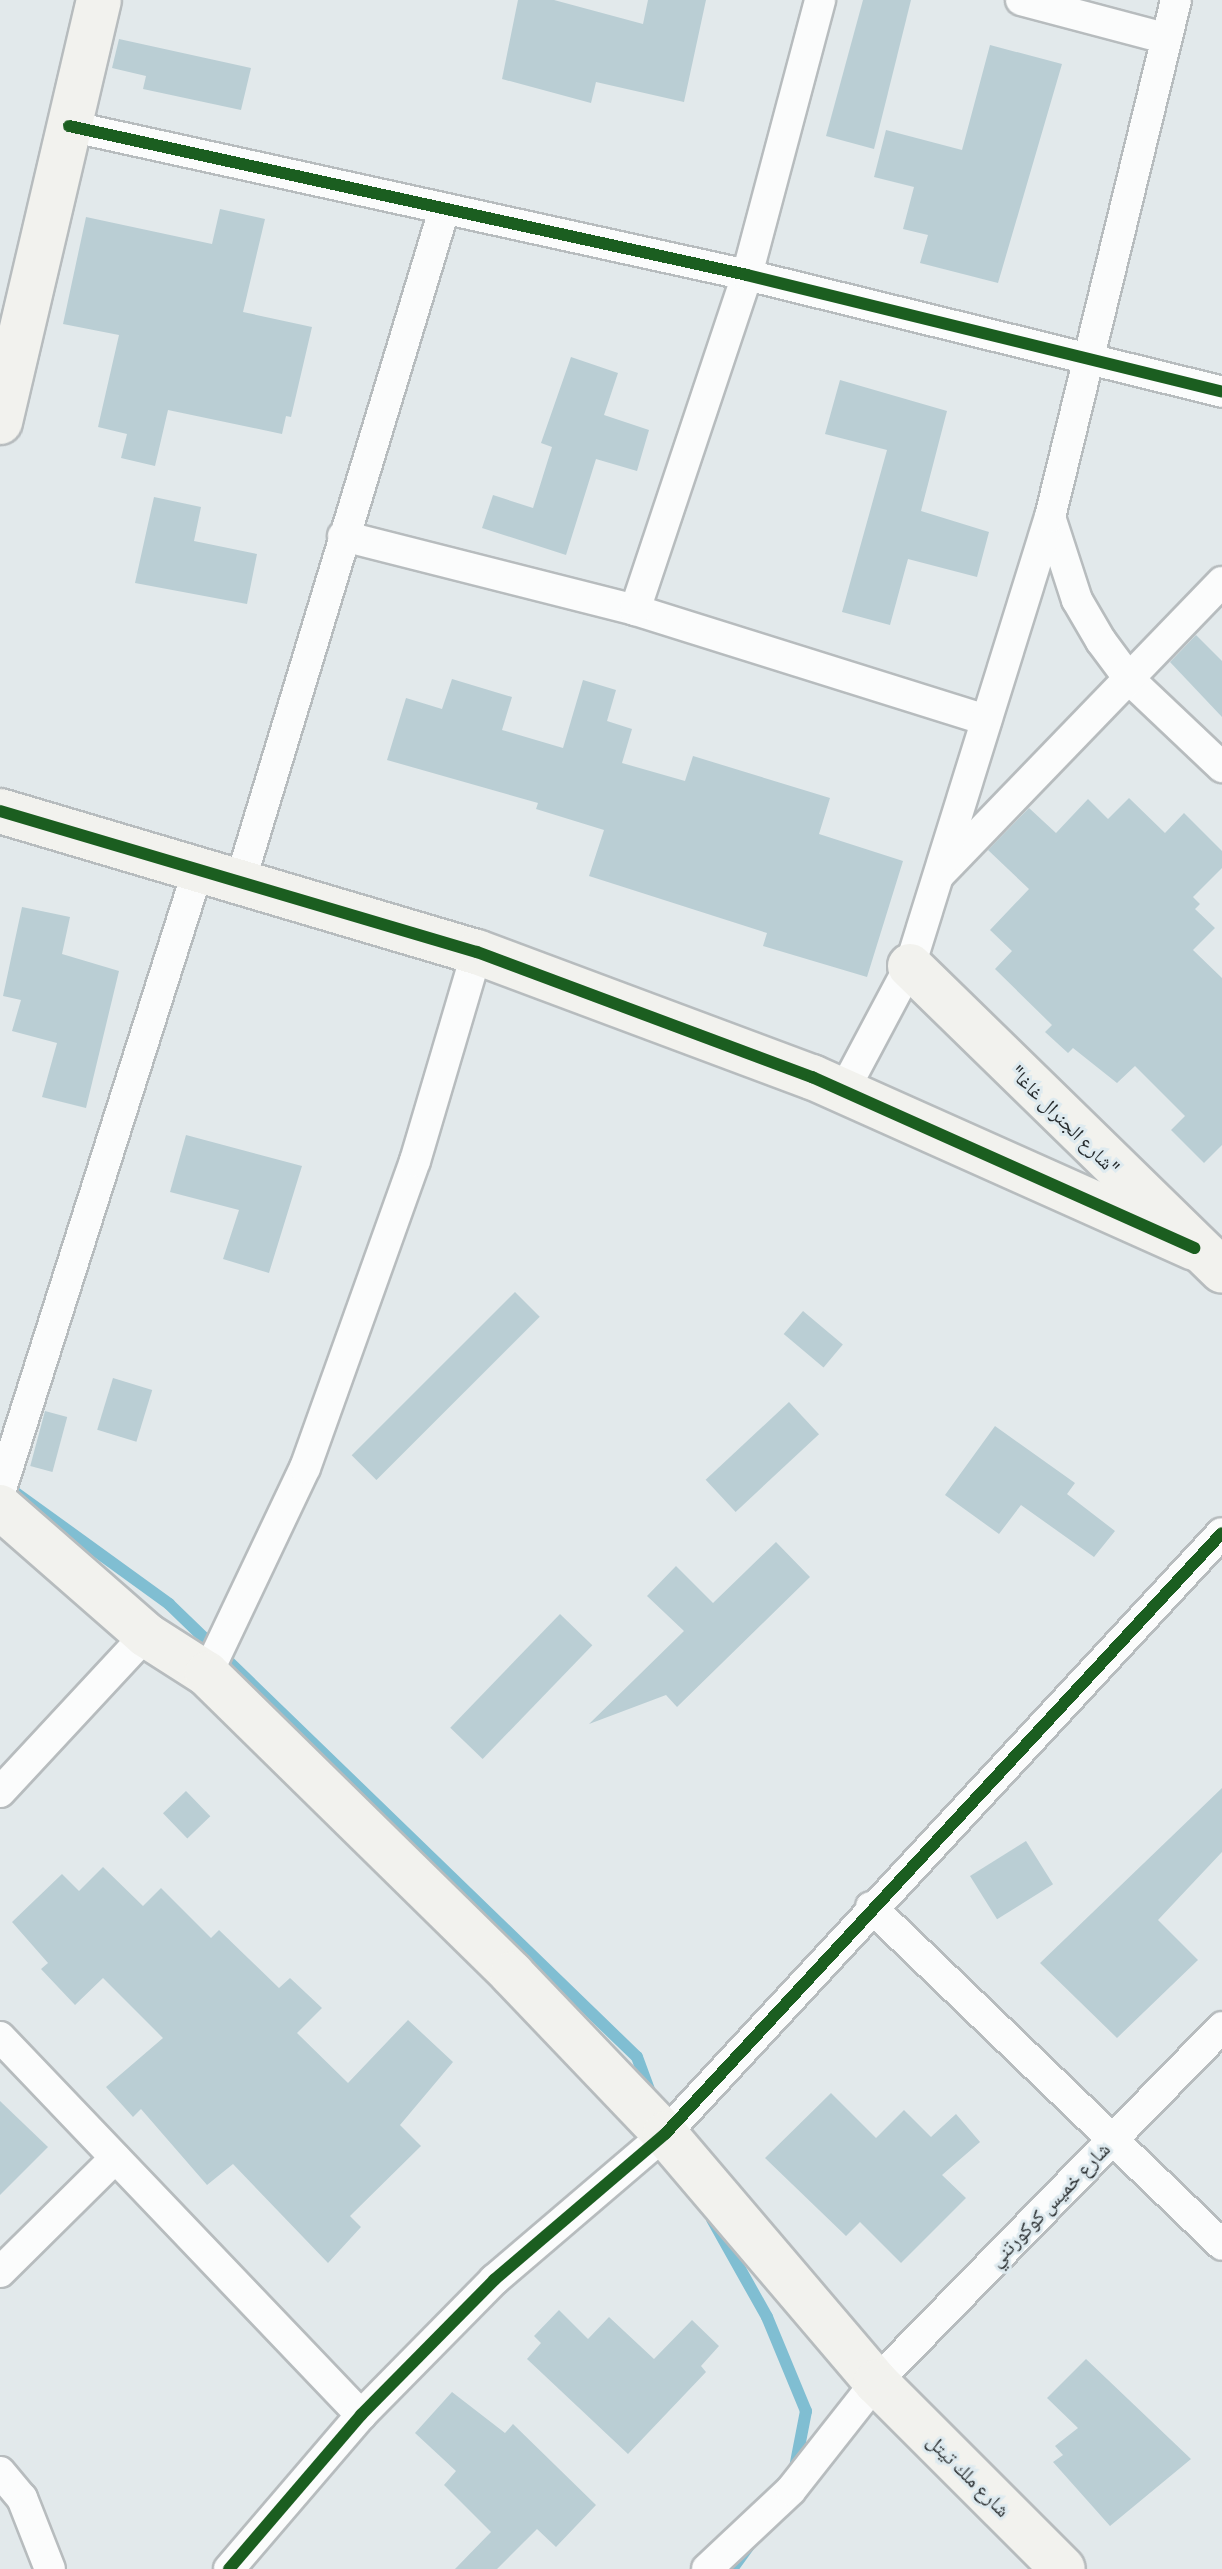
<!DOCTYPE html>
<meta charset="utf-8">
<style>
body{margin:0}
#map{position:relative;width:1222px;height:2569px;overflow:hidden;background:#e2e9eb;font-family:Commissioner,"Noto Naskh Arabic",sans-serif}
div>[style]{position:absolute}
.stream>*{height:12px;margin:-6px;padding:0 6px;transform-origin:6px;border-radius:6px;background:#80bed2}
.building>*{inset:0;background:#baced4;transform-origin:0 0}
.roads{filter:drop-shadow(2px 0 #b7bcbe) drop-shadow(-2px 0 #b7bcbe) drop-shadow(0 2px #b7bcbe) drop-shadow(0 -2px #b7bcbe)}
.street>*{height:30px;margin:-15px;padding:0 15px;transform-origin:15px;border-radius:15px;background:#fbfcfc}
.secondary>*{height:44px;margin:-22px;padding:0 22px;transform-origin:22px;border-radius:22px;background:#f2f2ee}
.cycleway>*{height:12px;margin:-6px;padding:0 6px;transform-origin:6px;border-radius:6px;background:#1b5e20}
span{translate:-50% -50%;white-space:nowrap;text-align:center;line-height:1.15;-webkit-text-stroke:6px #deeaef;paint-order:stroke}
.street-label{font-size:20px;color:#282d2f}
</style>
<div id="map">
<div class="stream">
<i style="left:9px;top:1488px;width:198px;rotate:35.9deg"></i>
<i style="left:169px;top:1604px;width:651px;rotate:44.07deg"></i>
<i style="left:637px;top:2057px;width:40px;rotate:69.8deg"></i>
<i style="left:712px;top:2219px;width:112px;rotate:60.7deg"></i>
<i style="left:767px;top:2317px;width:102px;rotate:67.5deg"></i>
<i style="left:806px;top:2411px;width:63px;rotate:101deg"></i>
<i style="left:732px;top:2569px;width:29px;rotate:-54deg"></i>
</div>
<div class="building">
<i style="clip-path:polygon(518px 0,554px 0,643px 24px,648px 0,706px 0,684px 102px,596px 82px,591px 103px,502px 79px)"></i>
<i style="clip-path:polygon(863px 0,911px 0,874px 149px,826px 136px)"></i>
<i style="clip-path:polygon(119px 39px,251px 68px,241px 110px,143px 89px,146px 76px,112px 68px)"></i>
<i style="clip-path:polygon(990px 45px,1062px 64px,998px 283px,920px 263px,928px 235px,903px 229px,914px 187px,874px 177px,886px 130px,962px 150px)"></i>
<i style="clip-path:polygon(220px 209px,265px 219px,243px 312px,312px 327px,291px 417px,286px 416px,282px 434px,168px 410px,155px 466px,121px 458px,127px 434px,98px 427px,119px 335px,63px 324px,86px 217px,212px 244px)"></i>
<i style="clip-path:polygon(571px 357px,618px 373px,604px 415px,649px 430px,637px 471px,596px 459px,566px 555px,482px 528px,493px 495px,533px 508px,552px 447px,541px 443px)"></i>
<i style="clip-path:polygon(840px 380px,947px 411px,921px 511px,989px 532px,977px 577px,908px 559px,890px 625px,842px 612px,887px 450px,825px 434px)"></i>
<i style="clip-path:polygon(154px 497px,201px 507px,194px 541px,257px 554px,247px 604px,135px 583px)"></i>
<i style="clip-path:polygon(1196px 635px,1222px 661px,1222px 717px,1170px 662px)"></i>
<i style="clip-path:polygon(452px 679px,512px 697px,502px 730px,563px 748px,583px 680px,616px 690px,607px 721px,632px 729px,622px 763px,685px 781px,693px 756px,830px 798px,819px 834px,903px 861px,867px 977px,763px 946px,767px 933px,589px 876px,604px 830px,536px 809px,538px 803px,387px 760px,406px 698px,442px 709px)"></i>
<i style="clip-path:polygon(1129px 798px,1165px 833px,1184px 813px,1222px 851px,1222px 868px,1193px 897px,1200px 904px,1195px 909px,1215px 928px,1193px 950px,1222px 978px,1222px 1145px,1204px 1163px,1171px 1130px,1185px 1116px,1135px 1066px,1117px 1083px,1073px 1048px,1068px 1053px,1045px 1032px,1052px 1025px,995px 969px,1012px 951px,990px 930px,1029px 889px,988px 850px,1029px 808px,1056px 833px,1088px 799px,1108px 819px)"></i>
<i style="clip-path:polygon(22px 907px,70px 917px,62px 954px,119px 971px,86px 1108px,42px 1097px,57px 1043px,12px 1031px,21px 1000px,3px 996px)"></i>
<i style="clip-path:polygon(186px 1135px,302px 1166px,269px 1273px,223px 1259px,239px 1210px,170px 1192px)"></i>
<i style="left:515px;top:1292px;width:35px;height:231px;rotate:45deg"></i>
<i style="left:803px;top:1311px;width:52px;height:30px;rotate:40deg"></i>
<i style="left:113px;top:1378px;width:41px;height:54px;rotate:17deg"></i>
<i style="left:789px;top:1402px;width:44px;height:114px;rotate:47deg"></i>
<i style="left:45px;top:1411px;width:23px;height:57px;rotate:15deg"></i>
<i style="clip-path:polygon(995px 1426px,1075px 1483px,1067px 1494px,1115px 1531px,1094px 1557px,1021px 1505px,999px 1534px,945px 1495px)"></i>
<i style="clip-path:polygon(776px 1542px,810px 1577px,677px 1707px,666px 1695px,589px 1724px,684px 1631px,647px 1596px,676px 1566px,713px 1603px)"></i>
<i style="left:560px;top:1614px;width:45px;height:158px;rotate:44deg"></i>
<i style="clip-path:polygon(1222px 1788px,1222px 1852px,1158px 1920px,1198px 1960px,1117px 2038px,1040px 1963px)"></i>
<i style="left:186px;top:1791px;width:35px;height:32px;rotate:46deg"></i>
<i style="left:1026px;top:1841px;width:51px;height:66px;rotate:58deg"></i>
<i style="clip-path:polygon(103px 1867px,143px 1906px,161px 1888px,211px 1938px,219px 1930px,279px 1988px,290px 1978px,322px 2008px,297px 2033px,348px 2083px,408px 2020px,453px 2062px,400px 2125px,421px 2146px,350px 2216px,361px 2227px,328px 2263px,233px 2164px,207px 2185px,141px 2109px,133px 2117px,106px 2087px,163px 2038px,103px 1978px,75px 2005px,41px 1969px,48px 1963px,12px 1922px,62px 1874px,79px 1891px)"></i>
<i style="clip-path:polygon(831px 2093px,876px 2138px,904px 2110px,931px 2137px,956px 2114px,980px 2142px,942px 2175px,966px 2198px,901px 2263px,860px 2222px,846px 2236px,765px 2158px)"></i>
<i style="clip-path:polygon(0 2101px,48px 2147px,0 2195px)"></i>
<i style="clip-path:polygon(559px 2310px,588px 2339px,609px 2317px,654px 2359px,692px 2320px,719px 2346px,701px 2366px,706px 2372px,628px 2454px,527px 2359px,541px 2343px,534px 2336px)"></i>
<i style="clip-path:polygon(1086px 2359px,1191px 2459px,1110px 2526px,1053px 2462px,1063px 2455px,1055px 2446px,1078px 2428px,1047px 2398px)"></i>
<i style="clip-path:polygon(452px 2392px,505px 2433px,513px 2424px,596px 2505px,556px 2547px,537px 2529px,497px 2569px,455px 2569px,491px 2532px,444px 2485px,456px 2471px,415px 2433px)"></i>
</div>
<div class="roads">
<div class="street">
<i style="left:1021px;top:0;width:149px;rotate:14.8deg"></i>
<i style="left:69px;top:126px;width:694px;rotate:12.39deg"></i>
<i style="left:747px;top:275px;width:489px;rotate:13.8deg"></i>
<i style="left:1050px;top:517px;width:87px;rotate:72deg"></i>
<i style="left:1077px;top:600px;width:48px;rotate:59.7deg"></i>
<i style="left:1101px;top:641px;width:49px;rotate:53.4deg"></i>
<i style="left:1130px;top:680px;width:127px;rotate:43.4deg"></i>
<i style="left:343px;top:536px;width:301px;rotate:14.2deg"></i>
<i style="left:635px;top:610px;width:368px;rotate:17.4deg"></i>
<i style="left:635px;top:610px;width:353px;rotate:-71.5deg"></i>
<i style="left:747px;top:275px;width:285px;rotate:-75.1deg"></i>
<i style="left:940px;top:874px;width:406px;rotate:-46deg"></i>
<i style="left:241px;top:879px;width:699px;rotate:-73.12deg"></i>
<i style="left:844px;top:1090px;width:140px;rotate:-62deg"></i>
<i style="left:910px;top:966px;width:470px;rotate:-72.7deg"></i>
<i style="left:1050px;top:517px;width:532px;rotate:-76.3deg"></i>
<i style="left:0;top:1492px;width:656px;rotate:-72.34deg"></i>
<i style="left:207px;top:1674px;width:228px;rotate:-64.6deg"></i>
<i style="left:305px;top:1468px;width:326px;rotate:-70.3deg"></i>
<i style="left:415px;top:1161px;width:218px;rotate:-73.5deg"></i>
<i style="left:0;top:1792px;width:214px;rotate:-47.1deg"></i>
<i style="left:871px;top:1907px;width:487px;rotate:43.9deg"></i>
<i style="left:0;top:2037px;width:523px;rotate:46.32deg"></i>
<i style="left:0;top:2272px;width:162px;rotate:-44.7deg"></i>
<i style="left:0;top:2472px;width:34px;rotate:50deg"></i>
<i style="left:22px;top:2498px;width:76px;rotate:68.5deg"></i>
<i style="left:229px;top:2569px;width:203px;rotate:-49.4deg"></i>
<i style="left:361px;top:2415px;width:190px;rotate:-45.4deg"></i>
<i style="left:494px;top:2280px;width:225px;rotate:-40.5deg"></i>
<i style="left:665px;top:2134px;width:819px;rotate:-47.18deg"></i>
<i style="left:707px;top:2569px;width:115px;rotate:-43.2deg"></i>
<i style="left:791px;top:2490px;width:137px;rotate:-51.8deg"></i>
<i style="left:876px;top:2382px;width:496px;rotate:-45.7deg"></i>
</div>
<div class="secondary">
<i style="left:0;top:422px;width:433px;rotate:-76.8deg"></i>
<i style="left:0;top:811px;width:497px;rotate:16.5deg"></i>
<i style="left:477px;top:952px;width:358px;rotate:20.5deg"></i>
<i style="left:812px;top:1077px;width:419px;rotate:24.1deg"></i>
<i style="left:910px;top:966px;width:436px;rotate:44.3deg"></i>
<i style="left:0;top:1507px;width:194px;rotate:41.2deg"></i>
<i style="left:146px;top:1635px;width:72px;rotate:32.6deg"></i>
<i style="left:207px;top:1674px;width:428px;rotate:44.5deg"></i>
<i style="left:512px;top:1974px;width:221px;rotate:46.3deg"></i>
<i style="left:665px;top:2134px;width:326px;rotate:49.6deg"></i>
<i style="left:876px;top:2382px;width:264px;rotate:45deg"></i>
</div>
</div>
<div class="cycleway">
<i style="left:69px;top:126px;width:694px;rotate:12.39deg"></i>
<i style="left:747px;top:275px;width:489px;rotate:13.8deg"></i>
<i style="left:0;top:811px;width:497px;rotate:16.5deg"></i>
<i style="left:477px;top:952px;width:358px;rotate:20.5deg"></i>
<i style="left:812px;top:1077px;width:419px;rotate:24.1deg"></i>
<i style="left:229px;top:2569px;width:203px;rotate:-49.4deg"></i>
<i style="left:361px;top:2415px;width:190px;rotate:-45.4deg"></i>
<i style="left:494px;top:2280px;width:225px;rotate:-40.5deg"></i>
<i style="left:665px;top:2134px;width:819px;rotate:-47.18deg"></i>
</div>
<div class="street-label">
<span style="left:1065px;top:1120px;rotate:45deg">"شارع الجنرال غاغا"</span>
<span style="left:1049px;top:2204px;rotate:-46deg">شارع خميس كوكورتني</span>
<span style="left:969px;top:2475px;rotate:45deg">شارع ملك تيتل</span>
</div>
</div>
